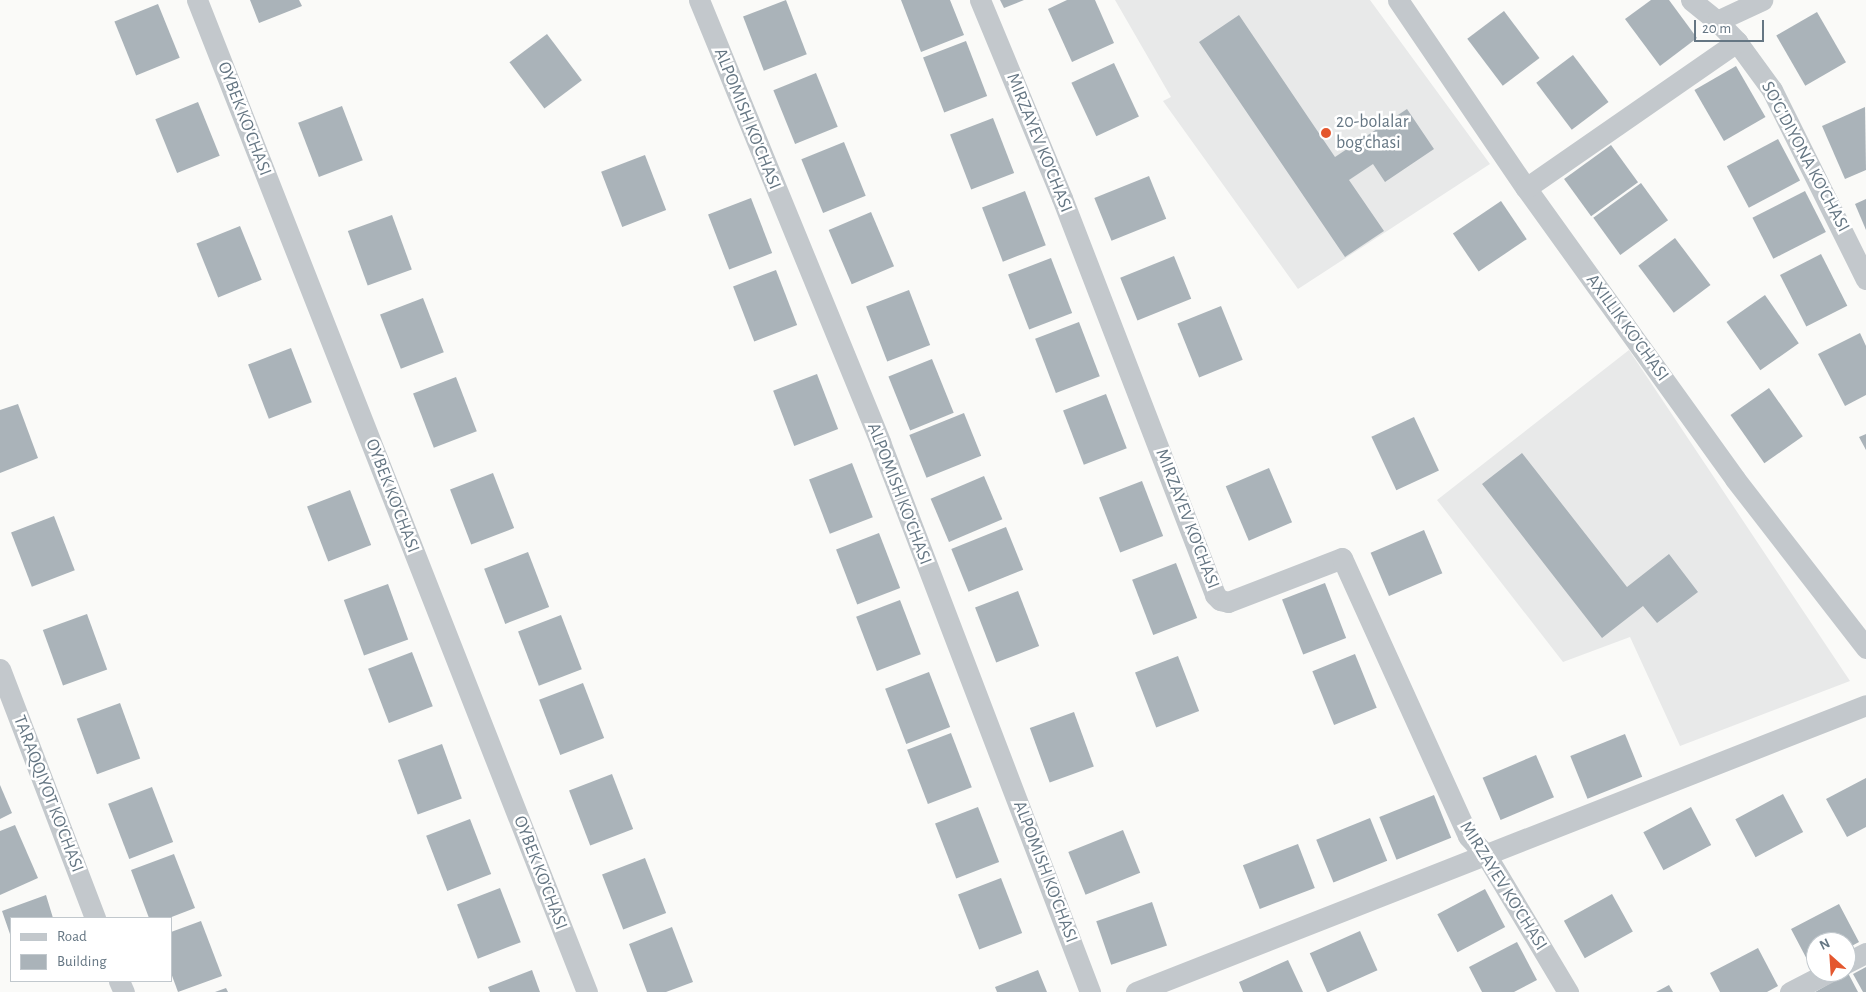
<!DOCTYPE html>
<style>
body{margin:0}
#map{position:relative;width:1866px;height:992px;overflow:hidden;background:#fafaf8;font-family:"Alegreya Sans",sans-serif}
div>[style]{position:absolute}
.built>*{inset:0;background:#e8e9e9}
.building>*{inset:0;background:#aab3b9;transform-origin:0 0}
.street>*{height:21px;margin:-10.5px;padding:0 10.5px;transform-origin:10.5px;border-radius:10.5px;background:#c3c8cc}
.dots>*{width:14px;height:14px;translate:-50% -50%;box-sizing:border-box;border:2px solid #fff;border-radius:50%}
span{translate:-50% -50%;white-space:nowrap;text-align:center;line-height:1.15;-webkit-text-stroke:5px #fff;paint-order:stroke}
.street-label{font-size:18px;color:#657683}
.poi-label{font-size:18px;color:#657683}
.left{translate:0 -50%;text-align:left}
.legend{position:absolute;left:10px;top:917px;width:162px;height:65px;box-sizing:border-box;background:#fff;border:1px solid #c1c8cd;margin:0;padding:6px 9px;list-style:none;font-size:15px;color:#657683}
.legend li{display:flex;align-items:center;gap:10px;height:25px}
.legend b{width:25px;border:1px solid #c1c8cd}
.north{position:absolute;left:1806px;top:932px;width:50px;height:50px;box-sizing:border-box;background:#fff;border:1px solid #c1c8cd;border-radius:50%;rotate:334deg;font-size:14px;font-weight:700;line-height:20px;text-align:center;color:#657683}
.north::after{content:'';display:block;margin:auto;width:18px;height:22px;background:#e4572e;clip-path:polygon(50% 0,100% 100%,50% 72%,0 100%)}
.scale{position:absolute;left:1694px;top:20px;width:70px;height:22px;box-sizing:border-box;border:2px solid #657683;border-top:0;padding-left:6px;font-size:15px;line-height:18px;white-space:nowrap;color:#657683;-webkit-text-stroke:4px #fff;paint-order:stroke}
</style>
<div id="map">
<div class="built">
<i style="clip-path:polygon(1115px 0,1370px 0,1490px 164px,1298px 289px,1163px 101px,1171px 97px)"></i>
<i style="clip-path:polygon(1629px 350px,1850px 681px,1680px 746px,1630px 637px,1563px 662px,1437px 500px)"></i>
</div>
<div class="building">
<i style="clip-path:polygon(250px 0,299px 0,302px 6px,259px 23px)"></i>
<i style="left:786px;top:0;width:58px;height:46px;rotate:69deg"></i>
<i style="clip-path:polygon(901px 0,950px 0,964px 35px,921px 52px)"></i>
<i style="clip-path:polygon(1000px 0,1024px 0,1004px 8px)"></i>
<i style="clip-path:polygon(1067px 0,1095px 0,1114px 43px,1072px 62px,1048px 9px)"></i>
<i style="clip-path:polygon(1651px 0,1669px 0,1697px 38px,1660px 66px,1625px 19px)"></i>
<i style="left:158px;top:4px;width:58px;height:47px;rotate:68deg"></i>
<i style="left:1504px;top:11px;width:59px;height:46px;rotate:53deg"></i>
<i style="left:1817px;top:12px;width:58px;height:47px;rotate:60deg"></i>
<i style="clip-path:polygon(1239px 15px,1335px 157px,1407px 109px,1434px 149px,1385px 182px,1373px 164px,1349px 180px,1384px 231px,1345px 257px,1199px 42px)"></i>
<i style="left:547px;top:34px;width:58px;height:47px;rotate:53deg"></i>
<i style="left:966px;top:41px;width:59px;height:46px;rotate:69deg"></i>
<i style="left:1573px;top:55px;width:59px;height:46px;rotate:53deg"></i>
<i style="left:1114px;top:63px;width:59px;height:47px;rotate:65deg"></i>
<i style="left:1736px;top:66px;width:59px;height:48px;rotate:60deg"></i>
<i style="left:816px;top:73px;width:58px;height:46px;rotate:68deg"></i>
<i style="left:198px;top:102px;width:58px;height:46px;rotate:68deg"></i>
<i style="left:342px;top:106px;width:58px;height:47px;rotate:69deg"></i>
<i style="clip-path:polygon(1865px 107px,1866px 170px,1845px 179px,1822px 126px)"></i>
<i style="left:993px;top:118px;width:59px;height:46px;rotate:69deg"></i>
<i style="left:1778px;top:139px;width:47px;height:58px;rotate:62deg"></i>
<i style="left:844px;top:142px;width:58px;height:46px;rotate:68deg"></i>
<i style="left:1611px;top:145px;width:46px;height:58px;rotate:54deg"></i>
<i style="left:645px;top:155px;width:59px;height:47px;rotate:69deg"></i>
<i style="left:1149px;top:176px;width:46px;height:59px;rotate:68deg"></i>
<i style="left:1641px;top:183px;width:46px;height:59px;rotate:54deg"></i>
<i style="left:1025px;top:191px;width:58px;height:46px;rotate:69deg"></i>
<i style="left:1805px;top:191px;width:46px;height:59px;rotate:63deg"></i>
<i style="left:751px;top:198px;width:59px;height:46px;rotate:69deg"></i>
<i style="clip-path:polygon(1866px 199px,1866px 230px,1855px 204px)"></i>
<i style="left:1501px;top:201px;width:46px;height:58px;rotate:56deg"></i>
<i style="left:871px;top:212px;width:59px;height:46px;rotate:67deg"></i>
<i style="left:392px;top:215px;width:58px;height:47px;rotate:70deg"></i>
<i style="left:240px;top:226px;width:58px;height:47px;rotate:68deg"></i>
<i style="left:1675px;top:238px;width:59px;height:46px;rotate:53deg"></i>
<i style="left:1821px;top:254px;width:58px;height:46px;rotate:63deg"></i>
<i style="left:1174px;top:256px;width:46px;height:58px;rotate:68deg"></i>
<i style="left:1051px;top:258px;width:59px;height:46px;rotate:69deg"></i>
<i style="left:776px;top:270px;width:59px;height:46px;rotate:69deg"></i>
<i style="left:909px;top:290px;width:59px;height:46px;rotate:69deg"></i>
<i style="left:1765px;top:295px;width:59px;height:47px;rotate:55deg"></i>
<i style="left:423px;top:298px;width:58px;height:46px;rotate:69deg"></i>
<i style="left:1221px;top:306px;width:58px;height:47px;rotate:68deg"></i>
<i style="left:1079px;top:322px;width:58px;height:47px;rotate:69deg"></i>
<i style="clip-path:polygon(1860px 333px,1866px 346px,1866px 395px,1845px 406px,1818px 354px)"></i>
<i style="left:291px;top:348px;width:58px;height:46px;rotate:69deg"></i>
<i style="left:932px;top:359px;width:58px;height:47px;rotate:68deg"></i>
<i style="left:817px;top:374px;width:59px;height:47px;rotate:69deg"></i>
<i style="left:456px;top:377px;width:58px;height:46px;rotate:69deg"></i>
<i style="left:1769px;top:388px;width:59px;height:47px;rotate:55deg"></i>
<i style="left:1106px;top:394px;width:58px;height:46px;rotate:69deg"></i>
<i style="clip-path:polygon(18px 404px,38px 458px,0 473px,0 410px)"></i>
<i style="left:964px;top:413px;width:46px;height:59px;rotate:68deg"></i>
<i style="left:1414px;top:417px;width:59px;height:47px;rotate:65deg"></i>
<i style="clip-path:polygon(1866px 434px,1866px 450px,1859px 437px)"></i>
<i style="clip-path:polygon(1522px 453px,1627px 587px,1669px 554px,1698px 592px,1657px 623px,1643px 606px,1602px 638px,1482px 484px)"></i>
<i style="left:852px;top:463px;width:58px;height:46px;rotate:69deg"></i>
<i style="left:1269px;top:468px;width:59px;height:47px;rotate:67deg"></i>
<i style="left:493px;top:473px;width:59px;height:46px;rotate:69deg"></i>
<i style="left:984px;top:476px;width:47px;height:58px;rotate:67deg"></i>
<i style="left:1142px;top:481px;width:59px;height:46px;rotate:69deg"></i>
<i style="left:350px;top:490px;width:59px;height:46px;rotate:69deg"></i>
<i style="left:54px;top:516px;width:58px;height:46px;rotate:69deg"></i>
<i style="left:1006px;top:527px;width:46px;height:59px;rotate:68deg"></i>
<i style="left:1424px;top:530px;width:47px;height:58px;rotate:67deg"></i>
<i style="left:879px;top:533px;width:59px;height:46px;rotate:69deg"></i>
<i style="left:528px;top:552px;width:59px;height:47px;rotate:69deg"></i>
<i style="left:1176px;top:563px;width:59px;height:47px;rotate:69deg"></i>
<i style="left:1325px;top:583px;width:59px;height:46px;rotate:69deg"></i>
<i style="left:388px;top:584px;width:59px;height:47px;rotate:70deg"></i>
<i style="left:1018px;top:591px;width:59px;height:46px;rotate:69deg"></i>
<i style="left:900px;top:600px;width:58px;height:47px;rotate:69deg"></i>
<i style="left:87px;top:614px;width:59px;height:47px;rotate:70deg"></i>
<i style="left:561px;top:615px;width:58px;height:46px;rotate:69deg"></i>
<i style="left:412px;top:652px;width:58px;height:47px;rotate:69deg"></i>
<i style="left:1355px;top:654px;width:58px;height:46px;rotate:68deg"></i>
<i style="left:1178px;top:656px;width:59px;height:46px;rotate:69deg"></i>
<i style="left:929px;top:672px;width:59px;height:47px;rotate:69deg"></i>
<i style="left:583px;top:683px;width:59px;height:47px;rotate:69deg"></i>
<i style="left:120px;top:703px;width:59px;height:46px;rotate:70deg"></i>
<i style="left:1074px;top:712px;width:58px;height:47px;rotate:70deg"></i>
<i style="left:951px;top:733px;width:58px;height:47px;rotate:69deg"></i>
<i style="left:1625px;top:734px;width:46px;height:59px;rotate:68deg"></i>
<i style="left:442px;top:744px;width:58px;height:47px;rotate:70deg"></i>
<i style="left:1536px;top:755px;width:46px;height:58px;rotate:67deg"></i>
<i style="left:612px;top:774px;width:59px;height:46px;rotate:69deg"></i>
<i style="clip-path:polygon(1866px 778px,1866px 827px,1847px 837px,1826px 799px)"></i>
<i style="clip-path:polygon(0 785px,12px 813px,0 819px)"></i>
<i style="left:152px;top:787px;width:59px;height:47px;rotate:69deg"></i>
<i style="left:1783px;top:794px;width:43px;height:54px;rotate:62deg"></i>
<i style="left:1434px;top:795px;width:46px;height:59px;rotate:68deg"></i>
<i style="left:978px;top:807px;width:59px;height:46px;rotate:69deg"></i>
<i style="left:1691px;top:807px;width:43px;height:54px;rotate:62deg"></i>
<i style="left:1370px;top:818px;width:46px;height:58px;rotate:68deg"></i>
<i style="left:470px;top:819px;width:59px;height:47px;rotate:69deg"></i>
<i style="clip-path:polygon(15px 825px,38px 878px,0 895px,0 831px)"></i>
<i style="left:1123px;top:830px;width:46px;height:59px;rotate:68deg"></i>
<i style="left:1298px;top:844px;width:47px;height:59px;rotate:69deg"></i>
<i style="clip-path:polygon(174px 854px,195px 908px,169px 918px,149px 918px,131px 870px)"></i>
<i style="left:645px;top:858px;width:59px;height:46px;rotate:69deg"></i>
<i style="left:1001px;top:878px;width:59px;height:46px;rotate:69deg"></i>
<i style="left:500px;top:888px;width:58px;height:46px;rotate:69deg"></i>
<i style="left:1485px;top:889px;width:43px;height:54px;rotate:62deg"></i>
<i style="left:1612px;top:894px;width:43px;height:55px;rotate:61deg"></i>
<i style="clip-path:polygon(46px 895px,53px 918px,11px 918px,11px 937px,2px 911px)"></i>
<i style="left:1152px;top:902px;width:46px;height:59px;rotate:71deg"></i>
<i style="clip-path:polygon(1839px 904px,1859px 942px,1846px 949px,1846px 942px,1816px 942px,1816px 965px,1811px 967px,1791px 929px)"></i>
<i style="clip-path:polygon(201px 921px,222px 976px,178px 992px,171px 973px,171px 932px)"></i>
<i style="clip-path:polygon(672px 927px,693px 982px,666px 992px,647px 992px,629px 944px)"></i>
<i style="left:1360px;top:931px;width:43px;height:55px;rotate:66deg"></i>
<i style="clip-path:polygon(1517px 942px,1537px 980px,1514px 992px,1482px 992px,1469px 967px)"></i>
<i style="clip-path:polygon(1758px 948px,1778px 986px,1767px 992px,1720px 992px,1710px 973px)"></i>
<i style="clip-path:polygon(1288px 960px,1303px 992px,1243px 992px,1239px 982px)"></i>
<i style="clip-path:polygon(1866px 967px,1866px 992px,1863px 992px,1853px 974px)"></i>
<i style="clip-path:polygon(532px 970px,540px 992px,490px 992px,488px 987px)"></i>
<i style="clip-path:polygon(1038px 970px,1047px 992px,997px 992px,995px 987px)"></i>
<i style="clip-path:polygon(1848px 973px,1858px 992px,1815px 992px)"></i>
<i style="clip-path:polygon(1669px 985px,1673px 992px,1656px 992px)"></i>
<i style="clip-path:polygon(226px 988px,228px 992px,215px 992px)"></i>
</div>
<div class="street">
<i style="left:197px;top:0;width:1066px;rotate:68.54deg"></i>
<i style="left:699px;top:0;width:478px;rotate:67.7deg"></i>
<i style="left:880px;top:442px;width:589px;rotate:69.1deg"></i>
<i style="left:980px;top:0;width:214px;rotate:67.5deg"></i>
<i style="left:1062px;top:198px;width:425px;rotate:68.9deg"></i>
<i style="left:1215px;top:595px;width:7px;rotate:45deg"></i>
<i style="left:1220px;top:600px;width:8px;rotate:14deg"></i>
<i style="left:1228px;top:602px;width:122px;rotate:-21.1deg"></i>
<i style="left:1342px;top:558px;width:305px;rotate:65.6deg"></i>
<i style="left:1468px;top:836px;width:26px;rotate:47deg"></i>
<i style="left:1486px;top:855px;width:160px;rotate:59.1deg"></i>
<i style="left:1398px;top:0;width:227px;rotate:55.8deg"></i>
<i style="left:1526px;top:188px;width:358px;rotate:54.3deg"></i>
<i style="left:1735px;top:479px;width:214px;rotate:52.2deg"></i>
<i style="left:1691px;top:0;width:33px;rotate:39deg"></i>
<i style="left:1717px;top:21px;width:29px;rotate:46deg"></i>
<i style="left:1737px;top:42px;width:59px;rotate:53.9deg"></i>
<i style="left:1772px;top:90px;width:211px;rotate:63.6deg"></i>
<i style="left:1717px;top:21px;width:50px;rotate:-25deg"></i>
<i style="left:1526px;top:188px;width:257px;rotate:-34.7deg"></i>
<i style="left:0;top:669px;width:267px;rotate:69.1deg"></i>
<i style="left:1846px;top:963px;width:22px;rotate:-27deg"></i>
<i style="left:119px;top:981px;width:12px;rotate:66deg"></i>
<i style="left:1136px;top:992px;width:784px;rotate:-21.46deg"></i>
<i style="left:1790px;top:992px;width:44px;rotate:-27.1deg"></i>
</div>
<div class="dots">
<i style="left:1326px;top:133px;background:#e4572e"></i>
</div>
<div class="street-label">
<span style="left:244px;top:119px;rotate:69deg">OYBEK KO'CHASI</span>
<span style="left:747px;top:119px;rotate:68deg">ALPOMISH KO'CHASI</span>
<span style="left:1039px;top:143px;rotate:68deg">MIRZAYEV KO'CHASI</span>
<span style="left:1805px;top:157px;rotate:62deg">SO'G'DIYONA KO'CHASI</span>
<span style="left:1627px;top:328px;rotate:54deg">AXILLIK KO'CHASI</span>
<span style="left:899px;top:494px;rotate:69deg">ALPOMISH KO'CHASI</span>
<span style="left:392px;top:496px;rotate:69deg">OYBEK KO'CHASI</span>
<span style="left:1187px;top:519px;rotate:69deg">MIRZAYEV KO'CHASI</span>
<span style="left:48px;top:794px;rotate:69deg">TARAQQIYOT KO'CHASI</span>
<span style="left:1045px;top:872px;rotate:69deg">ALPOMISH KO'CHASI</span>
<span style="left:540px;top:873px;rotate:69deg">OYBEK KO'CHASI</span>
<span style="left:1503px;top:886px;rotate:58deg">MIRZAYEV KO'CHASI</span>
</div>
<div class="poi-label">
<span class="left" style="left:1336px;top:133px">20-bolalar<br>bog'chasi</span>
</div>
<ul class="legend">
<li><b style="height:6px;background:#c3c8cc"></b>Road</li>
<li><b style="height:14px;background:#aab3b9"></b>Building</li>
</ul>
<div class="north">N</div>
<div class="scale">20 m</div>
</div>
